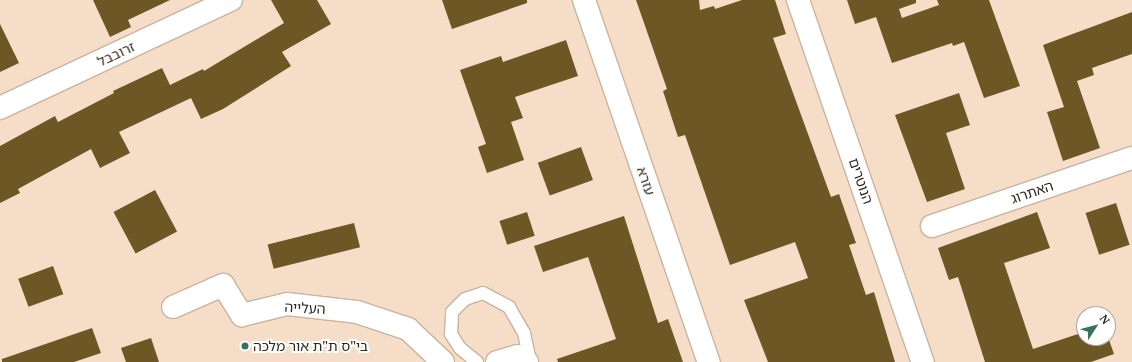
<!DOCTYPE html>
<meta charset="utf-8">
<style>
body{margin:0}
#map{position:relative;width:1132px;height:362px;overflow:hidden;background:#f5ddc7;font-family:"Noto Serif","Noto Sans Hebrew",serif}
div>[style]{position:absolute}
.building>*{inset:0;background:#6d5825;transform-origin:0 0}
.roads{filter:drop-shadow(1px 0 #cab39d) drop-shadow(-1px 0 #cab39d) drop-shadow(0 1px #cab39d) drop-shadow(0 -1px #cab39d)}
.lane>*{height:12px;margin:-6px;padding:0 6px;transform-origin:6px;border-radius:6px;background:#fff}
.street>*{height:22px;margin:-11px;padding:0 11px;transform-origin:11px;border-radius:11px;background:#fff}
.secondary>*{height:22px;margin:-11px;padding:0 11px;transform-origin:11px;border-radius:11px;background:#fff}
.dots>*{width:11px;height:11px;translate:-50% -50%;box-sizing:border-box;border:2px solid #fff;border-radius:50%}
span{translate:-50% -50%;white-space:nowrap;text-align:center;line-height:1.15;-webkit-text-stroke:4px #fff;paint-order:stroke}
.street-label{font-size:14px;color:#2e261d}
.poi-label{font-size:14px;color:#2e261d}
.left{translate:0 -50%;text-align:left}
.north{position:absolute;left:1076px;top:306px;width:40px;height:40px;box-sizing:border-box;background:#fff;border:1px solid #aba8a5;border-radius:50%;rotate:54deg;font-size:11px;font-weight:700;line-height:16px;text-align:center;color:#2e261d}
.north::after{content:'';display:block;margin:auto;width:14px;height:18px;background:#36725d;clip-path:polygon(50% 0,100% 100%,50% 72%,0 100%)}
</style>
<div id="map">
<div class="building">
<i style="clip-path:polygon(93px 0,170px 0,128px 20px,131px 27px,110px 37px)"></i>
<i style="clip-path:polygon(271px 0,317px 0,331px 24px,282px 52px,291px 66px,223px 109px,201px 119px,191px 98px,119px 132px,130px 153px,100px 168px,91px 149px,18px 189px,20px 193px,0 203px,0 146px,55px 116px,58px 122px,114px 93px,113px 91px,162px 68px,170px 85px,203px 69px,204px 71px,284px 23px)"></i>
<i style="clip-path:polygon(442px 0,527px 0,527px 3px,452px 29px)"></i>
<i style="clip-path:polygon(636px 0,699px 0,700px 10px,714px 6px,715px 9px,742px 0,775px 0,786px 34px,773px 38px,831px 197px,839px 194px,856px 243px,849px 245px,866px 295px,874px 292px,895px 362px,768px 362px,744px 300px,808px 278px,795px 242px,730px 265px,685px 135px,678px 137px,663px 91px,667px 89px)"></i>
<i style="clip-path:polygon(847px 0,916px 0,916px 3px,899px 9px,902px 18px,939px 5px,937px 0,989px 0,1020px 86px,984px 98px,964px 42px,953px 46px,952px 43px,892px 63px,876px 17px,855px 24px)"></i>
<i style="clip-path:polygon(1132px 12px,1132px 54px,1092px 68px,1094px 75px,1077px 81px,1100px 148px,1063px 161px,1047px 112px,1064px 107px,1043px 45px)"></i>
<i style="clip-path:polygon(0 24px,19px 63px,0 72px)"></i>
<i style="clip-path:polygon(566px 40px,578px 76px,515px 97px,523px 118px,511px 122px,524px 160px,487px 173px,478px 147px,486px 144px,460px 70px,501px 56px,503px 62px)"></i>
<i style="clip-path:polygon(959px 93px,970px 125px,946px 133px,965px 189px,927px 202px,895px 115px)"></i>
<i style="left:581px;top:147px;width:35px;height:46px;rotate:70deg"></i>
<i style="left:155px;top:190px;width:47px;height:47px;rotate:62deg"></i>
<i style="left:1116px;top:203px;width:44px;height:32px;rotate:72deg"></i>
<i style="left:527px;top:212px;width:25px;height:29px;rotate:72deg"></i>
<i style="clip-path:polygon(1037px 212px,1050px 248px,1004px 263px,1033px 349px,1084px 332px,1084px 338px,1108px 337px,1114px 354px,1091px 362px,985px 362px,958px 277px,949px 280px,938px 248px)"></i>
<i style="clip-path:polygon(624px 216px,658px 323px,668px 319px,683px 362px,558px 362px,557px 359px,616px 339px,588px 257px,543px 272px,534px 246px)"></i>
<i style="left:354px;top:223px;width:25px;height:89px;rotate:76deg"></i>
<i style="left:53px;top:266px;width:30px;height:37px;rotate:70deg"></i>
<i style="clip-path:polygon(92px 328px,101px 353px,74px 362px,2px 362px,2px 359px)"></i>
<i style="clip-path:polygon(151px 338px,159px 362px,126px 362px,121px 348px)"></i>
</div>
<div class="roads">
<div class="lane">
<i style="left:477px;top:362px;width:22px;rotate:-141deg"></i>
<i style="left:460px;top:348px;width:17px;rotate:-123deg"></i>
<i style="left:451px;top:334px;width:22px;rotate:-87deg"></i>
<i style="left:452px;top:312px;width:18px;rotate:-45deg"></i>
<i style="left:465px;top:299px;width:19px;rotate:-18deg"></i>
<i style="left:483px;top:293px;width:30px;rotate:28deg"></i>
<i style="left:509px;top:307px;width:30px;rotate:60deg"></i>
<i style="left:524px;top:333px;width:30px;rotate:78deg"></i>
</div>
<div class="street">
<i style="left:798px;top:0;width:383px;rotate:71deg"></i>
<i style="left:0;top:108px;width:255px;rotate:-25.1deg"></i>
<i style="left:932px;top:226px;width:211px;rotate:-18.8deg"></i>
<i style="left:173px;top:307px;width:55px;rotate:-23.7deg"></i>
<i style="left:223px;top:285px;width:36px;rotate:58deg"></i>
<i style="left:242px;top:315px;width:46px;rotate:-13.7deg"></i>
<i style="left:287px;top:304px;width:70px;rotate:6.5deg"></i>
<i style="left:357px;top:312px;width:54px;rotate:18.4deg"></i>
<i style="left:408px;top:329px;width:48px;rotate:43.3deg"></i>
<i style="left:497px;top:362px;width:22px;rotate:-16deg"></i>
<i style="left:518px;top:356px;width:11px;rotate:34deg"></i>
</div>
<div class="secondary">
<i style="left:584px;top:0;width:383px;rotate:71deg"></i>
</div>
</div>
<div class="dots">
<i style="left:245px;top:346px;background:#36725d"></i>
</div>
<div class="street-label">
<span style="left:116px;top:54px;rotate:-25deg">זרובבל</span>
<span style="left:646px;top:181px;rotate:71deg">עזרא</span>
<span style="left:861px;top:181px;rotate:71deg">הנוטרים</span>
<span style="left:1032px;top:192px;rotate:-19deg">האתרוג</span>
<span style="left:305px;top:308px;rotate:3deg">העלייה</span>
</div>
<div class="poi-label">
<span class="left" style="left:253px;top:346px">בי"ס ת"ת אור מלכה</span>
</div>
<div class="north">N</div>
</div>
